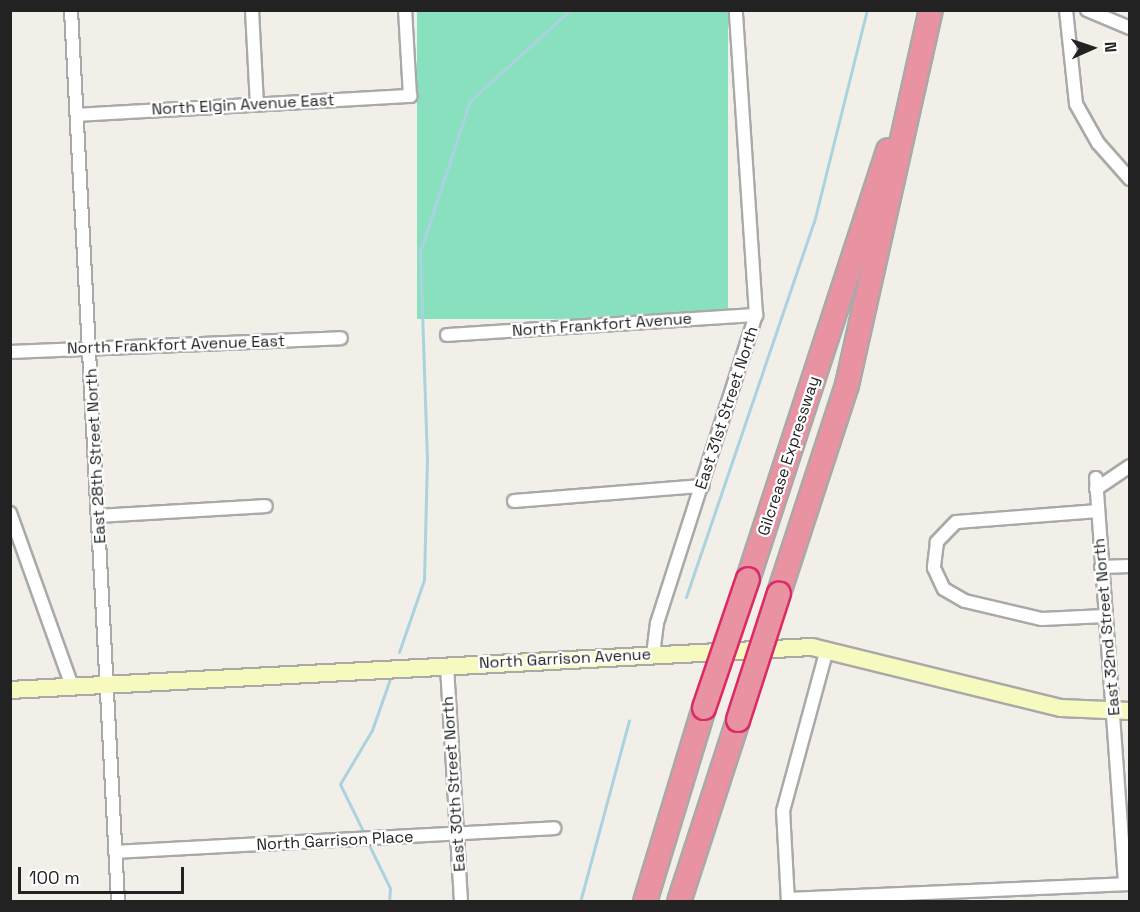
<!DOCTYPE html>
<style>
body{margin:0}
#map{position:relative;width:1140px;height:912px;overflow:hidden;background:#f2efe9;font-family:"Space Grotesk",sans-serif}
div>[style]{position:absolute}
.pitch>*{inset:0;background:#88e0be;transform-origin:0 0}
.stream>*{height:3px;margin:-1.5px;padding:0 1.5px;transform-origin:1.5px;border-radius:1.5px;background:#aad3df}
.roads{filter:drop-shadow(2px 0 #a9a9a9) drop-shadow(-2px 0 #a9a9a9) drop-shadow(0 2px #a9a9a9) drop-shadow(0 -2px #a9a9a9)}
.street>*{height:12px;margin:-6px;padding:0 6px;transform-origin:6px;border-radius:6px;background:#fff}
.secondary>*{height:16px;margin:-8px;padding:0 8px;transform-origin:8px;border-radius:8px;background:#f7fabf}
.highway>*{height:22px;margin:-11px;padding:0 11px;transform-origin:11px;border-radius:11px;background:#e892a2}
.bridges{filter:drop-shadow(2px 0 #dc2a67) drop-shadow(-2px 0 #dc2a67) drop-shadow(0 2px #dc2a67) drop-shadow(0 -2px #dc2a67)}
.highway-bridge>*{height:22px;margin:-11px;padding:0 11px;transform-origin:11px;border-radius:11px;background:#e892a2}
span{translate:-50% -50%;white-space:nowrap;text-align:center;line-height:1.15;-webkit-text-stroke:4.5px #fff;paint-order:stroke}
.street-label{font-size:16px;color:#222}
.frame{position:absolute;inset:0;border:12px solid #222;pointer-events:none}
.north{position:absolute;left:1062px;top:18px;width:60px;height:60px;-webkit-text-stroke:4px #fff;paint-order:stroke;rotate:87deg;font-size:16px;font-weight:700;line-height:24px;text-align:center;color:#222}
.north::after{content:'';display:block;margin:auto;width:21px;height:27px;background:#222;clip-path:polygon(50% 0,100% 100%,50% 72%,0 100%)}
.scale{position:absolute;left:18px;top:867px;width:166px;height:27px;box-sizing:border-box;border:3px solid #222;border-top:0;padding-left:8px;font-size:18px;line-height:21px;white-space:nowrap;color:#222;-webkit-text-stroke:4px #fff;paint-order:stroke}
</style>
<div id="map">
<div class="pitch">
<i style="left:417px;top:11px;width:311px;height:308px"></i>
</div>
<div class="stream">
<i style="left:686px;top:597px;width:396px;rotate:-71.2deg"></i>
<i style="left:814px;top:222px;width:219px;rotate:-76deg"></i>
<i style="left:399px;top:652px;width:76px;rotate:-70.9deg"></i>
<i style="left:424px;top:580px;width:119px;rotate:-88.6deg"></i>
<i style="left:427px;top:461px;width:209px;rotate:-91.9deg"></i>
<i style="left:420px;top:252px;width:159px;rotate:-71.7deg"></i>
<i style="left:470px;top:101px;width:135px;rotate:-42.3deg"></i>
<i style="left:362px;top:829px;width:50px;rotate:-116.1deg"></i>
<i style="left:340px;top:784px;width:63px;rotate:-59.3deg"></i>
<i style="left:372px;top:730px;width:54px;rotate:-70.6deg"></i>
<i style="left:370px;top:847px;width:46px;rotate:64deg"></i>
<i style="left:390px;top:888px;width:14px;rotate:94deg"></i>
<i style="left:580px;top:902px;width:188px;rotate:-74.9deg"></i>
</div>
<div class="roads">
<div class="street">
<i style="left:71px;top:10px;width:893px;rotate:86.98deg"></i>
<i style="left:252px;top:10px;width:94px;rotate:87deg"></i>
<i style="left:1066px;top:10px;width:95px;rotate:83.9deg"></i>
<i style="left:1076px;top:104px;width:45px;rotate:60.6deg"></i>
<i style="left:1098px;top:143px;width:48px;rotate:48.4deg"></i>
<i style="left:1087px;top:10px;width:47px;rotate:22.7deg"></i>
<i style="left:77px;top:115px;width:334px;rotate:-3.3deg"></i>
<i style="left:410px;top:96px;width:86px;rotate:-93.3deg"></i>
<i style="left:447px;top:335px;width:310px;rotate:-3.7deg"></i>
<i style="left:10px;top:352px;width:331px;rotate:-2.4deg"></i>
<i style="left:1096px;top:478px;width:407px;rotate:85.9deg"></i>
<i style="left:1096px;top:489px;width:41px;rotate:-34.1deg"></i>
<i style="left:514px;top:501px;width:189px;rotate:-4.6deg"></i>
<i style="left:1098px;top:511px;width:142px;rotate:175.6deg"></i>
<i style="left:956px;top:522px;width:28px;rotate:134deg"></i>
<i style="left:937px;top:542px;width:26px;rotate:97deg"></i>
<i style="left:934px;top:568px;width:23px;rotate:65deg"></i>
<i style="left:944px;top:589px;width:24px;rotate:30deg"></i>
<i style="left:965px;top:601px;width:79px;rotate:13.2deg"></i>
<i style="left:1042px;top:619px;width:63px;rotate:-2.7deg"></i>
<i style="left:10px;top:513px;width:184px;rotate:70.3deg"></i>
<i style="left:99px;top:516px;width:167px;rotate:-3.4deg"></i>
<i style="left:1101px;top:567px;width:29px;rotate:-2deg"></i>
<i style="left:653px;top:655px;width:32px;rotate:-83deg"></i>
<i style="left:657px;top:623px;width:324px;rotate:-72.2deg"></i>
<i style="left:756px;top:315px;width:306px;rotate:-93.8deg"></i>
<i style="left:447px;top:666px;width:236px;rotate:86.6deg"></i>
<i style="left:115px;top:852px;width:440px;rotate:-3.1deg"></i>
<i style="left:788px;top:899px;width:342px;rotate:-2.5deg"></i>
<i style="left:788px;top:902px;width:91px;rotate:-93.1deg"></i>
<i style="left:783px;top:811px;width:168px;rotate:-74.8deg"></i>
</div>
<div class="secondary">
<i style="left:10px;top:690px;width:803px;rotate:-3.07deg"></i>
<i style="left:812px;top:647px;width:256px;rotate:13.8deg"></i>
<i style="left:1061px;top:708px;width:69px;rotate:2.5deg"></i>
</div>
<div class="highway">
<i style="left:748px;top:579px;width:451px;rotate:-71.9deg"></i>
<i style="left:779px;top:593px;width:219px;rotate:-71.9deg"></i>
<i style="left:847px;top:385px;width:384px;rotate:-77.4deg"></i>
<i style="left:645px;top:902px;width:203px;rotate:-73.1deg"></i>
<i style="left:679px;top:902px;width:191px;rotate:-72deg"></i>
</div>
</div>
<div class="bridges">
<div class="highway-bridge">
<i style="left:704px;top:708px;width:136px;rotate:-71.2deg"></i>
<i style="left:738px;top:720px;width:133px;rotate:-72.1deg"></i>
</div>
</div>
<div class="street-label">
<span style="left:243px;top:105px;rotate:-3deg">North Elgin Avenue East</span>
<span style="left:602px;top:325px;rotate:-4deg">North Frankfort Avenue</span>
<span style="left:176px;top:345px;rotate:-2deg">North Frankfort Avenue East</span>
<span style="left:727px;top:408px;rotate:-72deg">East 31st Street North</span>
<span style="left:96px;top:456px;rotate:-93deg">East 28th Street North</span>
<span style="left:789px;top:456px;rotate:-72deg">Gilcrease Expressway</span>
<span style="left:1107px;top:627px;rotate:-95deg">East 32nd Street North</span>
<span style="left:565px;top:659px;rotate:-3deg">North Garrison Avenue</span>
<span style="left:454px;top:784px;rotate:-94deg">East 30th Street North</span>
<span style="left:335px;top:841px;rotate:-3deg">North Garrison Place</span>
</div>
<div class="frame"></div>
<div class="north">N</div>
<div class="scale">100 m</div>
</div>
